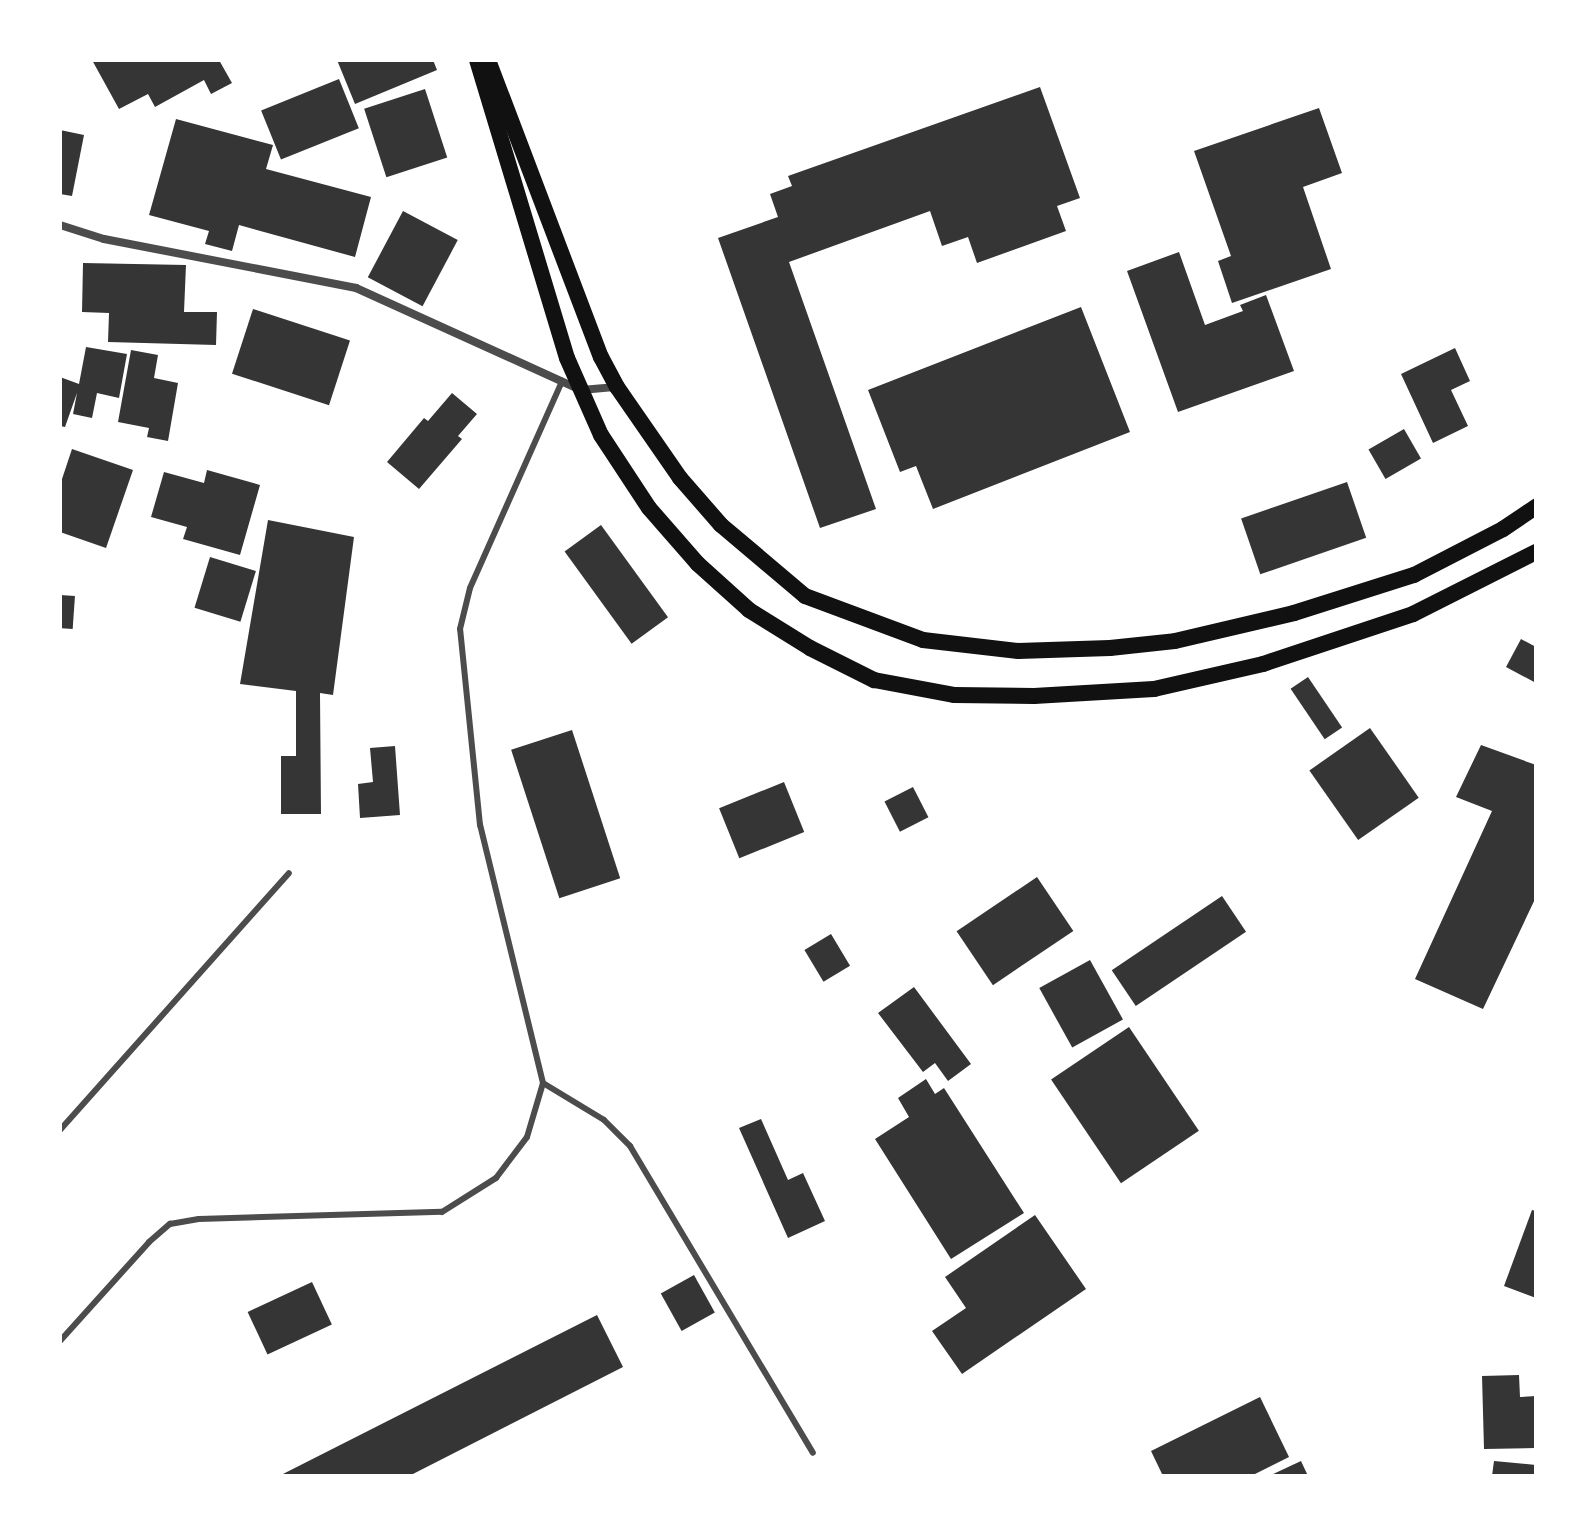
<!DOCTYPE html>
<style>
body{margin:0}
#map{position:relative;width:1596px;height:1536px;overflow:hidden;background:#fff;font-family:"Space Grotesk",sans-serif}
div>[style]{position:absolute}
.building>*{inset:0;background:#353535;transform-origin:0 0}
.service>*{height:6px;margin:-3px;padding:0 3px;transform-origin:3px;border-radius:3px;background:#4c4c4c}
.minor>*{height:8px;margin:-4px;padding:0 4px;transform-origin:4px;border-radius:4px;background:#4c4c4c}
.secondary>*{height:16px;margin:-8px;padding:0 8px;transform-origin:8px;border-radius:8px;background:#111}
span{translate:-50% -50%;white-space:nowrap;text-align:center;line-height:1.15;-webkit-text-stroke:8px #fff;paint-order:stroke}
.frame{position:absolute;inset:0;border:62px solid #fff;pointer-events:none}
</style>
<div id="map">
<div class="building">
<i style="clip-path:polygon(92px 60px,219px 60px,232px 83px,211px 94px,204px 80px,155px 107px,148px 94px,119px 109px)"></i>
<i style="clip-path:polygon(337px 60px,433px 60px,437px 70px,355px 104px)"></i>
<i style="left:339px;top:79px;width:53px;height:84px;rotate:68deg"></i>
<i style="clip-path:polygon(1040px 87px,1080px 198px,1057px 206px,1066px 231px,977px 263px,968px 237px,942px 246px,930px 211px,789px 262px,876px 509px,820px 528px,718px 238px,778px 217px,770px 194px,792px 186px,788px 176px)"></i>
<i style="left:425px;top:89px;width:72px;height:64px;rotate:72deg"></i>
<i style="clip-path:polygon(1319px 108px,1342px 173px,1303px 187px,1331px 269px,1232px 303px,1218px 261px,1231px 256px,1194px 151px)"></i>
<i style="clip-path:polygon(176px 119px,273px 145px,266px 169px,371px 197px,355px 257px,239px 225px,232px 251px,205px 244px,209px 231px,149px 215px)"></i>
<i style="clip-path:polygon(60px 130px,84px 135px,72px 196px,60px 194px)"></i>
<i style="left:403px;top:211px;width:62px;height:75px;rotate:28deg"></i>
<i style="clip-path:polygon(1179px 252px,1205px 325px,1243px 311px,1240px 305px,1266px 295px,1294px 371px,1178px 412px,1127px 271px)"></i>
<i style="clip-path:polygon(83px 263px,186px 265px,184px 312px,217px 312px,216px 345px,108px 342px,109px 313px,82px 312px)"></i>
<i style="clip-path:polygon(1081px 307px,1130px 432px,933px 509px,916px 466px,900px 472px,868px 390px)"></i>
<i style="left:253px;top:309px;width:102px;height:68px;rotate:18deg"></i>
<i style="clip-path:polygon(86px 347px,127px 354px,119px 398px,97px 393px,92px 418px,73px 414px,77px 393px,65px 427px,60px 426px,60px 377px,79px 384px)"></i>
<i style="clip-path:polygon(1455px 348px,1470px 381px,1451px 390px,1468px 426px,1433px 443px,1401px 374px)"></i>
<i style="clip-path:polygon(131px 350px,158px 355px,154px 378px,178px 383px,168px 441px,147px 437px,149px 428px,118px 422px)"></i>
<i style="clip-path:polygon(452px 393px,477px 414px,458px 436px,462px 439px,419px 489px,387px 462px,424px 418px,428px 421px)"></i>
<i style="left:1404px;top:429px;width:34px;height:41px;rotate:60deg"></i>
<i style="clip-path:polygon(72px 449px,133px 470px,106px 548px,60px 532px,60px 485px)"></i>
<i style="clip-path:polygon(207px 470px,260px 485px,240px 555px,183px 539px,187px 527px,151px 517px,164px 472px,204px 483px)"></i>
<i style="left:1347px;top:482px;width:59px;height:112px;rotate:71deg"></i>
<i style="clip-path:polygon(268px 520px,354px 537px,333px 695px,320px 693px,321px 814px,281px 814px,281px 756px,296px 756px,296px 691px,240px 684px)"></i>
<i style="left:601px;top:525px;width:114px;height:45px;rotate:54deg"></i>
<i style="left:210px;top:557px;width:48px;height:53px;rotate:17deg"></i>
<i style="left:60px;top:595px;width:15px;height:33px;rotate:4deg"></i>
<i style="clip-path:polygon(1521px 639px,1536px 647px,1536px 683px,1506px 667px)"></i>
<i style="left:1308px;top:677px;width:61px;height:21px;rotate:56deg"></i>
<i style="left:1370px;top:728px;width:85px;height:74px;rotate:55deg"></i>
<i style="left:572px;top:730px;width:156px;height:64px;rotate:72deg"></i>
<i style="clip-path:polygon(1481px 745px,1536px 765px,1536px 897px,1483px 1009px,1415px 979px,1492px 811px,1456px 797px)"></i>
<i style="clip-path:polygon(395px 746px,400px 815px,360px 818px,358px 784px,373px 782px,370px 748px)"></i>
<i style="left:784px;top:782px;width:54px;height:70px;rotate:68deg"></i>
<i style="left:913px;top:787px;width:34px;height:32px;rotate:63deg"></i>
<i style="left:1037px;top:877px;width:65px;height:97px;rotate:56deg"></i>
<i style="left:1222px;top:896px;width:43px;height:133px;rotate:56deg"></i>
<i style="left:831px;top:934px;width:37px;height:31px;rotate:59deg"></i>
<i style="left:1090px;top:960px;width:68px;height:58px;rotate:61deg"></i>
<i style="clip-path:polygon(914px 987px,971px 1064px,948px 1081px,935px 1063px,923px 1072px,878px 1013px)"></i>
<i style="left:1129px;top:1027px;width:125px;height:94px;rotate:56deg"></i>
<i style="clip-path:polygon(926px 1079px,935px 1094px,944px 1088px,1024px 1213px,951px 1259px,875px 1139px,909px 1117px,898px 1098px)"></i>
<i style="clip-path:polygon(761px 1119px,788px 1180px,803px 1173px,825px 1221px,788px 1238px,739px 1128px)"></i>
<i style="clip-path:polygon(1532px 1210px,1536px 1211px,1536px 1298px,1504px 1286px)"></i>
<i style="clip-path:polygon(1035px 1215px,1086px 1289px,962px 1374px,932px 1331px,966px 1308px,945px 1277px)"></i>
<i style="left:694px;top:1275px;width:43px;height:38px;rotate:61deg"></i>
<i style="left:312px;top:1282px;width:47px;height:71px;rotate:65deg"></i>
<i style="clip-path:polygon(597px 1315px,623px 1367px,409px 1476px,279px 1476px)"></i>
<i style="clip-path:polygon(1519px 1375px,1520px 1397px,1536px 1396px,1536px 1448px,1484px 1449px,1482px 1376px)"></i>
<i style="clip-path:polygon(1260px 1397px,1289px 1457px,1251px 1476px,1163px 1476px,1151px 1451px)"></i>
<i style="clip-path:polygon(1301px 1461px,1308px 1476px,1269px 1476px)"></i>
<i style="clip-path:polygon(1494px 1461px,1536px 1465px,1536px 1476px,1492px 1476px)"></i>
</div>
<div class="service">
<i style="left:543px;top:1083px;width:71px;rotate:31.2deg"></i>
<i style="left:604px;top:1120px;width:37px;rotate:45deg"></i>
<i style="left:630px;top:1146px;width:357px;rotate:59.2deg"></i>
<i style="left:60px;top:1130px;width:344px;rotate:-48.3deg"></i>
<i style="left:60px;top:1341px;width:133px;rotate:-48deg"></i>
<i style="left:149px;top:1242px;width:28px;rotate:-41deg"></i>
<i style="left:170px;top:1224px;width:29px;rotate:-10deg"></i>
<i style="left:199px;top:1219px;width:243px;rotate:-1.7deg"></i>
<i style="left:442px;top:1212px;width:64px;rotate:-32.2deg"></i>
<i style="left:496px;top:1178px;width:51px;rotate:-52.9deg"></i>
<i style="left:527px;top:1137px;width:56px;rotate:-73.5deg"></i>
<i style="left:543px;top:1083px;width:266px;rotate:-103.7deg"></i>
<i style="left:480px;top:825px;width:197px;rotate:-95.8deg"></i>
<i style="left:460px;top:629px;width:42px;rotate:-76.3deg"></i>
<i style="left:470px;top:588px;width:227px;rotate:-66deg"></i>
</div>
<div class="minor">
<i style="left:60px;top:225px;width:46px;rotate:17.7deg"></i>
<i style="left:104px;top:239px;width:257px;rotate:11deg"></i>
<i style="left:356px;top:288px;width:247px;rotate:24.4deg"></i>
<i style="left:581px;top:390px;width:36px;rotate:-5deg"></i>
</div>
<div class="secondary">
<i style="left:477px;top:60px;width:311px;rotate:73.2deg"></i>
<i style="left:567px;top:358px;width:84px;rotate:66.2deg"></i>
<i style="left:601px;top:435px;width:87px;rotate:56.7deg"></i>
<i style="left:649px;top:508px;width:74px;rotate:48.8deg"></i>
<i style="left:698px;top:564px;width:69px;rotate:42deg"></i>
<i style="left:749px;top:610px;width:72px;rotate:31.9deg"></i>
<i style="left:810px;top:648px;width:72px;rotate:26.6deg"></i>
<i style="left:874px;top:680px;width:81px;rotate:10.6deg"></i>
<i style="left:954px;top:695px;width:80px;rotate:0.7deg"></i>
<i style="left:1034px;top:696px;width:120px;rotate:-3.3deg"></i>
<i style="left:1154px;top:689px;width:112px;rotate:-12.9deg"></i>
<i style="left:1263px;top:664px;width:158px;rotate:-18.4deg"></i>
<i style="left:1413px;top:614px;width:138px;rotate:-26.8deg"></i>
<i style="left:488px;top:60px;width:318px;rotate:69.2deg"></i>
<i style="left:601px;top:357px;width:34px;rotate:62deg"></i>
<i style="left:617px;top:387px;width:111px;rotate:55.3deg"></i>
<i style="left:680px;top:478px;width:62px;rotate:48.9deg"></i>
<i style="left:721px;top:525px;width:110px;rotate:40.2deg"></i>
<i style="left:805px;top:596px;width:126px;rotate:20.4deg"></i>
<i style="left:923px;top:640px;width:96px;rotate:6.6deg"></i>
<i style="left:1018px;top:651px;width:92px;rotate:-1.9deg"></i>
<i style="left:1110px;top:648px;width:65px;rotate:-6.1deg"></i>
<i style="left:1175px;top:641px;width:122px;rotate:-13.2deg"></i>
<i style="left:1294px;top:613px;width:126px;rotate:-17.6deg"></i>
<i style="left:1414px;top:575px;width:100px;rotate:-27.3deg"></i>
<i style="left:1503px;top:529px;width:40px;rotate:-34deg"></i>
</div>
<div class="frame"></div>
</div>
